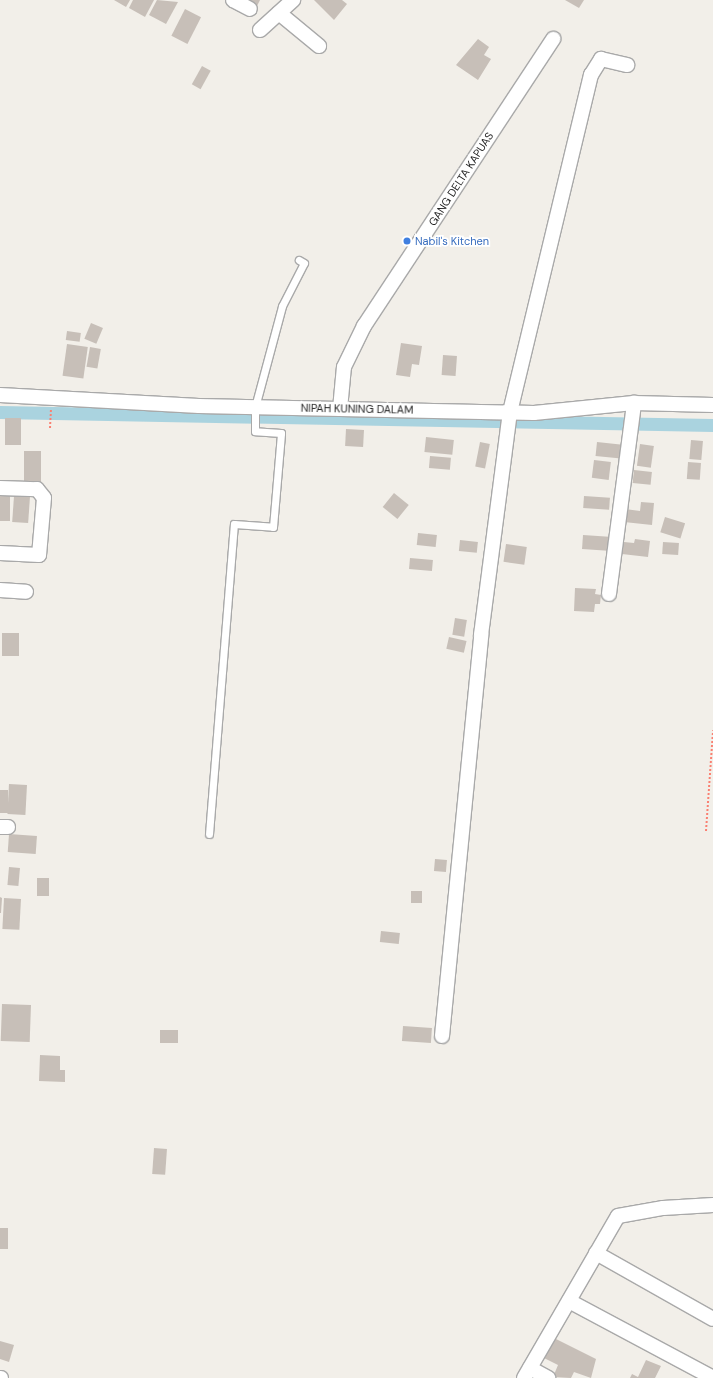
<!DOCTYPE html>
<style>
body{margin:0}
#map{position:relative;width:713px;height:1378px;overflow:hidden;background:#f2efe9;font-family:"DM Sans",sans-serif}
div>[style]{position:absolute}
.canal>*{height:13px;margin:-6.5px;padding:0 6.5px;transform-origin:6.5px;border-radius:6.5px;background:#aad3df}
.building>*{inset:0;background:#c7bfb8;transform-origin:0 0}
.path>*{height:2px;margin-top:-1px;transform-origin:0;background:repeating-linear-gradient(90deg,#fa8072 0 2px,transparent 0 4px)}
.roads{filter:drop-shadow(1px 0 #a9a9a9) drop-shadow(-1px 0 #a9a9a9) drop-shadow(0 1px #a9a9a9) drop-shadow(0 -1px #a9a9a9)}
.service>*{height:7px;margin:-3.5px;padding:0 3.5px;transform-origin:3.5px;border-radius:3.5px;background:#fff}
.minor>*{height:14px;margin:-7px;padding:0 7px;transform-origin:7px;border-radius:7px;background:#fff}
.dots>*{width:11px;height:11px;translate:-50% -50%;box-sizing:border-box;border:2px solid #fff;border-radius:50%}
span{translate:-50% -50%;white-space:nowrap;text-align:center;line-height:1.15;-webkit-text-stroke:3.5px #fff;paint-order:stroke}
.street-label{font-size:11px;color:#222}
.shop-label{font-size:11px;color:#366cbe}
.left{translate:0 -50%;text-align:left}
</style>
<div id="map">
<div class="canal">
<i style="left:0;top:412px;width:713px;rotate:1.04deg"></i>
</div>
<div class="building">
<i style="clip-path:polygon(114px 0,130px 0,126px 7px)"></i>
<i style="clip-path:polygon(133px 0,154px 0,145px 17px,129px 8px)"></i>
<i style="clip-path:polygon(157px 0,178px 2px,166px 24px,149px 15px)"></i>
<i style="clip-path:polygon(241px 0,260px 0,256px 8px)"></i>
<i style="clip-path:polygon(314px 0,342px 0,347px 4px,334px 20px)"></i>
<i style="clip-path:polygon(565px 0,584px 0,579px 8px)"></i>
<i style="left:185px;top:9px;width:18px;height:30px;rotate:27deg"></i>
<i style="clip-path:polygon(478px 39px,489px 47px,484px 55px,491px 59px,478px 80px,456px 65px)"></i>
<i style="left:202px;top:66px;width:10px;height:21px;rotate:29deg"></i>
<i style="left:91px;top:323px;width:13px;height:17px;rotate:23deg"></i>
<i style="left:67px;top:331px;width:14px;height:9px;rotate:8deg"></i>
<i style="clip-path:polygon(401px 343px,422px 346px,419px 365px,412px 364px,410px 377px,396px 375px)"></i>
<i style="left:67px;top:344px;width:21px;height:32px;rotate:8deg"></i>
<i style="left:90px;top:347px;width:11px;height:20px;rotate:10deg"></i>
<i style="left:443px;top:355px;width:14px;height:20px;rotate:4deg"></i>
<i style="left:5px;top:418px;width:16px;height:27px"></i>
<i style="left:346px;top:429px;width:18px;height:17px;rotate:3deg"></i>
<i style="left:426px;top:437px;width:28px;height:15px;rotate:6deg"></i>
<i style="left:691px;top:440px;width:12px;height:19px;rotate:5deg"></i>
<i style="left:480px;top:442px;width:10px;height:25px;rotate:11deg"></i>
<i style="left:597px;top:442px;width:28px;height:14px;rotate:6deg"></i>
<i style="left:640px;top:444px;width:14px;height:22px;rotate:8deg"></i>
<i style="left:24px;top:451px;width:17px;height:33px"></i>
<i style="left:430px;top:456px;width:21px;height:12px;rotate:5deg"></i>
<i style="left:594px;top:460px;width:17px;height:18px;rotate:7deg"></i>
<i style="left:688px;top:462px;width:13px;height:17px;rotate:4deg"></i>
<i style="left:634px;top:470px;width:18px;height:13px;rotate:6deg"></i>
<i style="left:394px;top:493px;width:19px;height:18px;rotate:39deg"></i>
<i style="left:0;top:496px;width:10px;height:25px"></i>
<i style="left:14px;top:496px;width:16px;height:26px;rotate:4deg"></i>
<i style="left:584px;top:496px;width:26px;height:12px;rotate:4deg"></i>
<i style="clip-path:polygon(641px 502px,654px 503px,652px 525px,624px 522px,625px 509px,640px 511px)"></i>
<i style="left:665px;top:517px;width:21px;height:16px;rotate:17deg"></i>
<i style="left:418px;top:533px;width:19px;height:12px;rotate:6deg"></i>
<i style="left:583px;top:535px;width:26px;height:14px;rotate:4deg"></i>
<i style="clip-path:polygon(635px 539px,650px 541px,648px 557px,622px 554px,624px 542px,634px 543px)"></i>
<i style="left:460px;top:540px;width:18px;height:11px;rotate:6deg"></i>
<i style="left:663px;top:542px;width:16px;height:12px;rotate:4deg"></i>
<i style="left:506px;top:544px;width:21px;height:18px;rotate:8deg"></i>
<i style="left:410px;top:558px;width:23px;height:11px;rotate:5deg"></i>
<i style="clip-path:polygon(575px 588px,596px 589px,595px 594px,601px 595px,600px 604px,595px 604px,594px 612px,574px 611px)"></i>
<i style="left:455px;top:618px;width:12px;height:17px;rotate:9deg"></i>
<i style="left:2px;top:633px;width:17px;height:23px"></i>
<i style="left:449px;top:637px;width:18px;height:12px;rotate:13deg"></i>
<i style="left:9px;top:784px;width:18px;height:30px;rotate:3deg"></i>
<i style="left:0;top:790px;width:8px;height:23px"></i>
<i style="left:9px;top:834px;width:28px;height:18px;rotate:4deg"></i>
<i style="left:435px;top:859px;width:12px;height:12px;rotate:5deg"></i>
<i style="left:9px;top:867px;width:11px;height:18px;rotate:5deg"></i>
<i style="left:37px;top:878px;width:12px;height:18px"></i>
<i style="left:411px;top:891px;width:11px;height:12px"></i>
<i style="clip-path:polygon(0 897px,2px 898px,1px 913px,0 913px)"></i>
<i style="left:4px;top:898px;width:17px;height:31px;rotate:3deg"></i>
<i style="left:381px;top:931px;width:19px;height:11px;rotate:6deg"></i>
<i style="left:2px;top:1004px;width:29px;height:37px;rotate:2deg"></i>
<i style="left:403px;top:1026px;width:29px;height:15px;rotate:4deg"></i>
<i style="left:160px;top:1030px;width:18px;height:13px"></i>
<i style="clip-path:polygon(40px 1055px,60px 1056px,60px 1070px,65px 1070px,65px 1082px,39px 1081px)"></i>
<i style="left:154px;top:1148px;width:13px;height:26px;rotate:4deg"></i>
<i style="left:0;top:1228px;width:8px;height:21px"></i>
<i style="clip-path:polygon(554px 1338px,596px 1359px,591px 1378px,574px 1372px,571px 1378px,553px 1377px,558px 1365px,544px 1358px)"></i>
<i style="clip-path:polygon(0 1341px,14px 1345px,9px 1362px,0 1359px)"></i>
<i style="clip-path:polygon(646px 1360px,661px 1366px,655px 1378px,630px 1378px,632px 1374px,638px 1377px)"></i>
</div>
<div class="path">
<i style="left:50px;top:428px;width:18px;rotate:-87deg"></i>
<i style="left:706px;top:831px;width:101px;rotate:-86deg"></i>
</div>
<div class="roads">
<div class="service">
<i style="left:209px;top:834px;width:311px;rotate:-85.4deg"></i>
<i style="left:234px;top:524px;width:39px;rotate:4deg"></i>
<i style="left:273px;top:527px;width:94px;rotate:-85.1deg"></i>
<i style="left:281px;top:433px;width:26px;rotate:-176deg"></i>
<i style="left:255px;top:431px;width:24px;rotate:-90deg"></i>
<i style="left:255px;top:407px;width:105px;rotate:-75deg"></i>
<i style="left:282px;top:306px;width:48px;rotate:-62.9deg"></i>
<i style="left:304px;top:263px;width:6px;rotate:-149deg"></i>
</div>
<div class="minor">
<i style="left:233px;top:0;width:19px;rotate:28deg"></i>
<i style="left:279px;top:13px;width:52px;rotate:39.5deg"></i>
<i style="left:260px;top:30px;width:45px;rotate:-42.3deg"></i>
<i style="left:0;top:395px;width:199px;rotate:3.2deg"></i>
<i style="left:199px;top:406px;width:335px;rotate:1.2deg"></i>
<i style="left:534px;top:413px;width:100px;rotate:-5.7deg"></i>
<i style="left:634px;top:403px;width:79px;rotate:1.5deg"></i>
<i style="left:340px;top:409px;width:42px;rotate:-84.6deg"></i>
<i style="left:344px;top:367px;width:46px;rotate:-64deg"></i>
<i style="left:364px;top:326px;width:344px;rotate:-56.6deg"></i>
<i style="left:0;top:488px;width:37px;rotate:2deg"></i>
<i style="left:37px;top:489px;width:11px;rotate:52deg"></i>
<i style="left:44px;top:498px;width:57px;rotate:95deg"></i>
<i style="left:39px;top:555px;width:39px;rotate:-177deg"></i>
<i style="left:0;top:590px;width:26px;rotate:4deg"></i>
<i style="left:609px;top:594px;width:193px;rotate:-82.5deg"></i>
<i style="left:0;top:827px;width:8px"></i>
<i style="left:442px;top:1036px;width:403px;rotate:-84.4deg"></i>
<i style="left:481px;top:635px;width:225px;rotate:-82.6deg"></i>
<i style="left:510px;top:412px;width:347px;rotate:-76.5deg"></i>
<i style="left:591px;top:75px;width:19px;rotate:-58deg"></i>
<i style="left:601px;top:59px;width:27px;rotate:13deg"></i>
<i style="left:596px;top:1253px;width:134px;rotate:29.4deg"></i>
<i style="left:569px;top:1301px;width:163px;rotate:28.1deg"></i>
<i style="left:530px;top:1368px;width:21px;rotate:29deg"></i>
<i style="left:0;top:1378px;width:1px"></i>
<i style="left:524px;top:1378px;width:187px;rotate:-59.9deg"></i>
<i style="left:618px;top:1216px;width:46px;rotate:-10.1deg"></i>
<i style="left:663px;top:1208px;width:50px;rotate:-3.4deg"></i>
</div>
</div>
<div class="dots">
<i style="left:407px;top:241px;background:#3f7fe0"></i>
</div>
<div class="street-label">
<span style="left:461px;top:179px;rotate:-57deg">GANG DELTA KAPUAS</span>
<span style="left:357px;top:409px;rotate:1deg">NIPAH KUNING DALAM</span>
</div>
<div class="shop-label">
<span class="left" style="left:415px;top:241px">Nabil's Kitchen</span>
</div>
</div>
